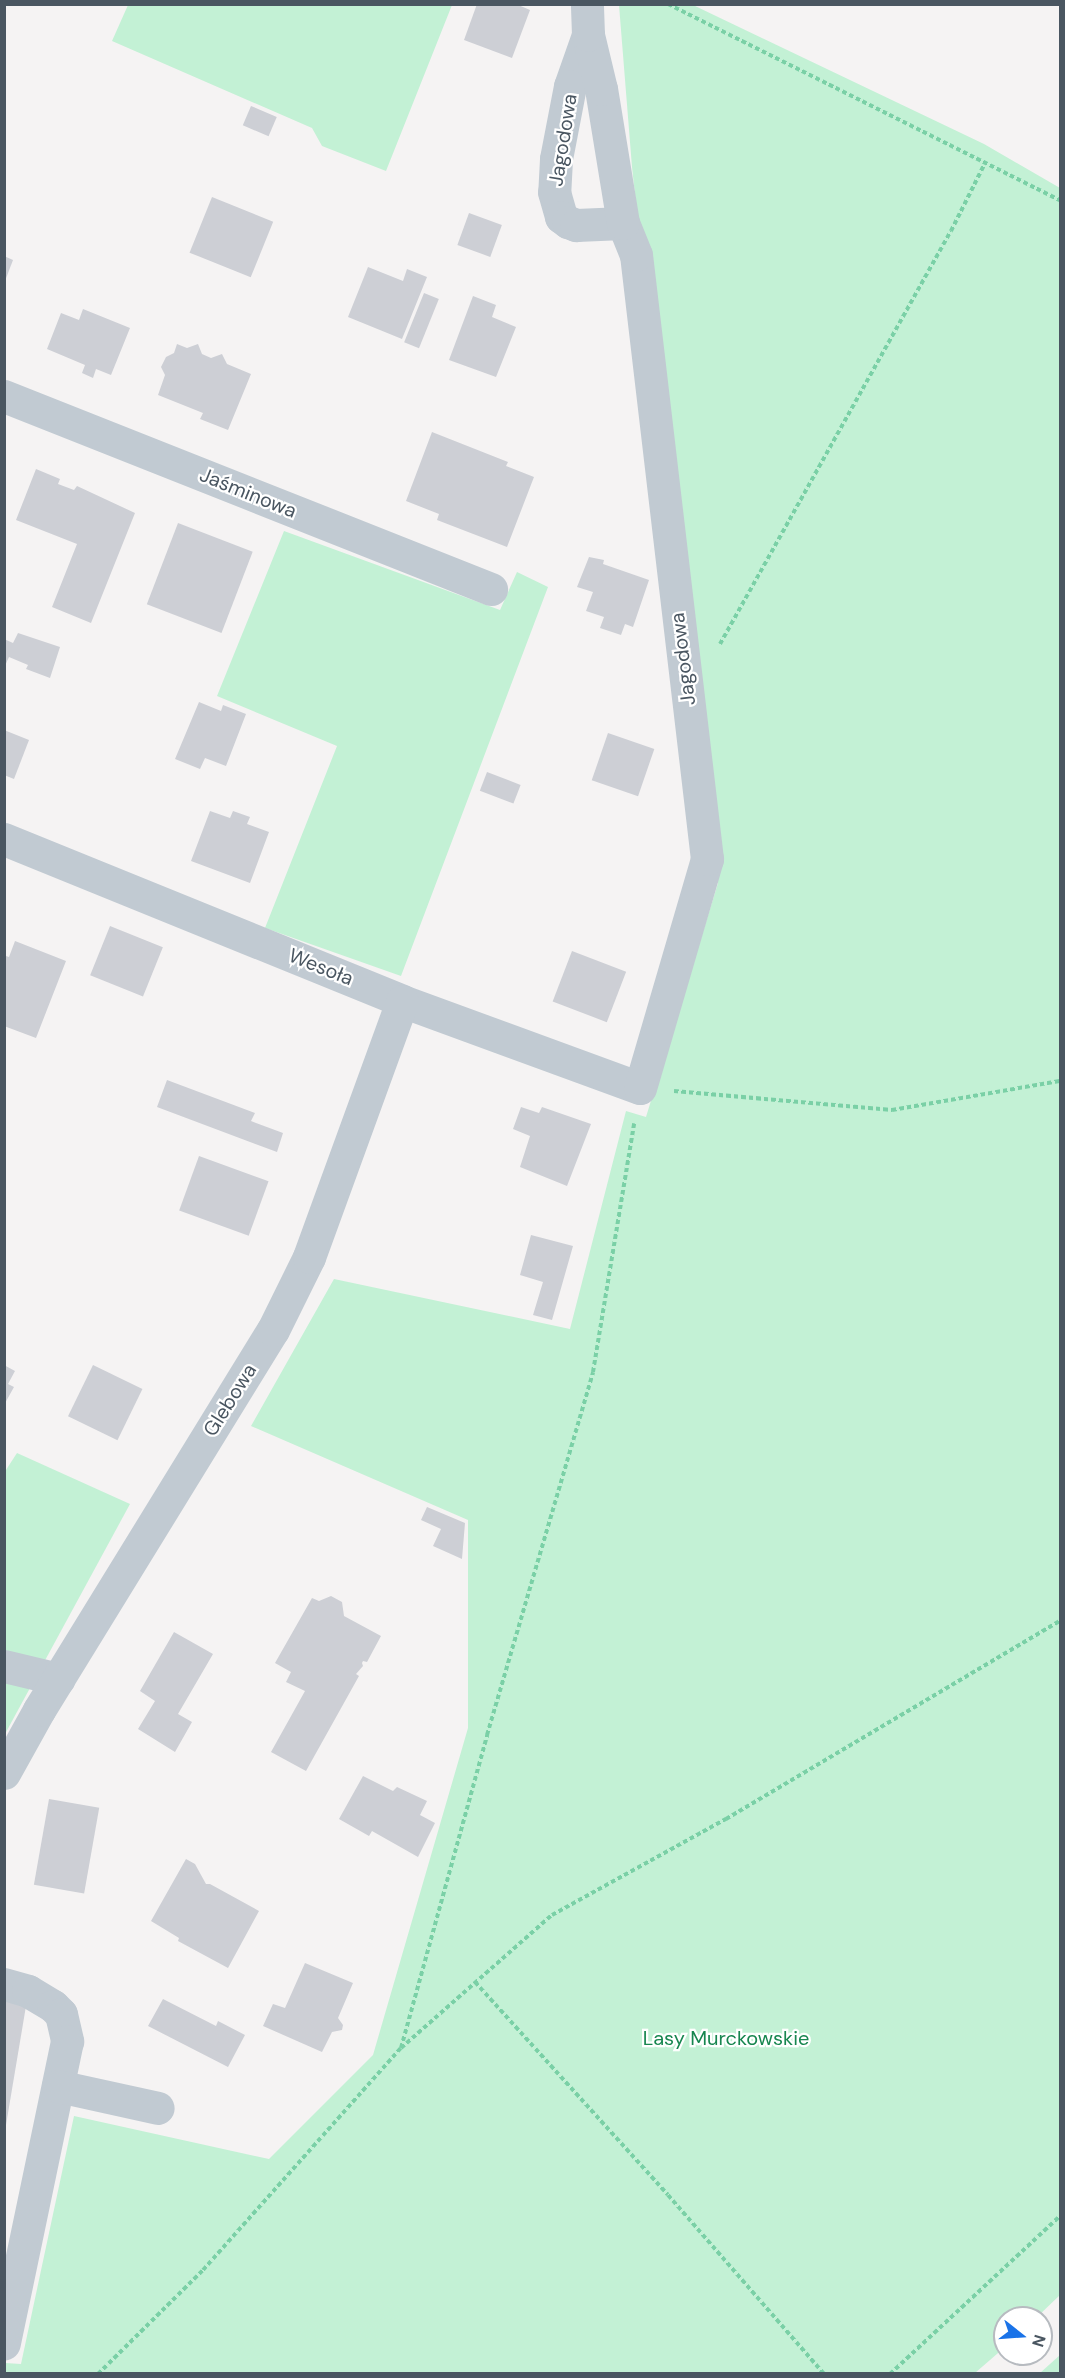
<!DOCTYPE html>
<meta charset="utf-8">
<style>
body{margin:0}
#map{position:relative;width:1065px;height:2378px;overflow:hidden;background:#f5f3f3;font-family:"DM Sans",sans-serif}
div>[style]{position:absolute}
.green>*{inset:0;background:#c3f1d5}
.building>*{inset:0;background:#cdcfd5;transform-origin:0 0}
.path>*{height:4px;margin-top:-2px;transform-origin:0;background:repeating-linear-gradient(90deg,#7ad0a6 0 4.5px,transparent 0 7.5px)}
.minor>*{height:33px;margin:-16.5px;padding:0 16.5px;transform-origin:16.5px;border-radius:16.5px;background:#c1cad2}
span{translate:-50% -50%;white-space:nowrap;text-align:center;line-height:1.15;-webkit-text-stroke:4.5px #fff;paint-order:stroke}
.street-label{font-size:20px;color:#4a5661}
.park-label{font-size:20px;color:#17864f}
.frame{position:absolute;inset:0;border:6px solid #4a5661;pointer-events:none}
.north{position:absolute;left:993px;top:2306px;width:60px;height:60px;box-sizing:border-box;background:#fff;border:2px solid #b7bbc0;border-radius:50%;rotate:107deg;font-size:16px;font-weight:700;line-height:24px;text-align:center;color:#4a5661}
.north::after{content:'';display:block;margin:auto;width:21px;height:27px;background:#1a73e8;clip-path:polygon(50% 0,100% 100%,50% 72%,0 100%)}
</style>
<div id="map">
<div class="green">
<i style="clip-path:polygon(128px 5px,128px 4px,452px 5px,386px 171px,322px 146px,312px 128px,112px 41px)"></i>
<i style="clip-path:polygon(619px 5px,693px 5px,984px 144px,1060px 188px,1060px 2295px,1036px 2318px,1005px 2318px,1005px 2347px,975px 2373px,5px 2374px,5px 2363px,21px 2364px,74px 2116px,269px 2159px,373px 2055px,468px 1728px,468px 1520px,251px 1426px,334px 1279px,570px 1329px,626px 1111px,646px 1117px,718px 883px,697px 689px,653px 361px,632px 167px)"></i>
<i style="clip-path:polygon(284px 531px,500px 610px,517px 572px,548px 587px,401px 976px,265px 928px,337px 746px,217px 696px)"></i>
<i style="clip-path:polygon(17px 1453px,130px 1504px,5px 1734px,4px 1473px)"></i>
<i style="clip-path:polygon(1060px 2355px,1060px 2373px,1040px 2373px)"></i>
</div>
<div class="building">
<i style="clip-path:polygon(477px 4px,516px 4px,530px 10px,512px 58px,464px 40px)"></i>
<i style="left:251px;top:106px;width:28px;height:21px;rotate:23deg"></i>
<i style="left:212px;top:197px;width:66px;height:60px;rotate:22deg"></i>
<i style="left:469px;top:213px;width:35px;height:34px;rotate:20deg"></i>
<i style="clip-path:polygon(4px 256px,13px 260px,5px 281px,4px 281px)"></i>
<i style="clip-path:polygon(368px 267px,403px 281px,407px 269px,427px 277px,402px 339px,348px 317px)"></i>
<i style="left:424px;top:293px;width:16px;height:53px;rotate:22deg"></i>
<i style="clip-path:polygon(473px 296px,496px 305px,492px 317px,516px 327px,496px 377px,449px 360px)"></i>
<i style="clip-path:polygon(83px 309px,130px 328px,111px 375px,96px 369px,93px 378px,82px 373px,85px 365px,47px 349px,61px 313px,79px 320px)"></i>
<i style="clip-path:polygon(177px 344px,187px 348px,198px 344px,202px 354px,211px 358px,222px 354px,227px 364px,251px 374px,228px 430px,200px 419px,203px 413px,158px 395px,165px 375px,161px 367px,166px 357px,174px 353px)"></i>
<i style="clip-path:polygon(432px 432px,508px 462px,506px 466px,534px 477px,507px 547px,437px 520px,439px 514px,406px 501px)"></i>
<i style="clip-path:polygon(36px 469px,60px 479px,58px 484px,74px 490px,77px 486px,135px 513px,91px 623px,52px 607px,77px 544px,16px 520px)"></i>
<i style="left:178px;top:523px;width:80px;height:87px;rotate:21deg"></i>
<i style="clip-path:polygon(589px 557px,604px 560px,603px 564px,649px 580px,633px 627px,625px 624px,621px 635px,600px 628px,604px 617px,586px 611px,593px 592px,577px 587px)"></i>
<i style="clip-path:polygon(18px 633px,60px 647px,50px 678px,26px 669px,28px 665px,9px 657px,4px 668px,4px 639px,13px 643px)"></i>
<i style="clip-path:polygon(199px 702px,221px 711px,223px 705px,246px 714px,226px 766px,205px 758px,200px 769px,175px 759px)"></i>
<i style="clip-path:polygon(4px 730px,29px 740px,14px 779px,4px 775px)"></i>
<i style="left:608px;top:733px;width:49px;height:50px;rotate:19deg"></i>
<i style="left:487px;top:772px;width:36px;height:20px;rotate:21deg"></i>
<i style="clip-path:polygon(210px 811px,230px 818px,233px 811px,250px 817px,247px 824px,269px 832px,250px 883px,191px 861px)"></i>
<i style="left:110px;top:926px;width:57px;height:53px;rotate:22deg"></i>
<i style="clip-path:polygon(15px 941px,66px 961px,36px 1038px,4px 1026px,4px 959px,6px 956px,9px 957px)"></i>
<i style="left:572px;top:951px;width:58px;height:54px;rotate:21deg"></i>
<i style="clip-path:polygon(167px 1080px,255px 1113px,251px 1121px,283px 1133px,277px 1152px,157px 1107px)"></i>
<i style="clip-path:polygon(521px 1107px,539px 1113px,542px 1107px,591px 1124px,567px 1186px,520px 1167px,530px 1136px,513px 1129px)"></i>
<i style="left:199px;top:1156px;width:74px;height:58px;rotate:20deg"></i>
<i style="clip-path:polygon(531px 1235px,573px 1246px,552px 1320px,533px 1315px,543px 1282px,520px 1275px)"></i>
<i style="clip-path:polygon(4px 1365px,15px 1371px,8px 1384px,14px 1387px,4px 1405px)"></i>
<i style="left:93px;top:1365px;width:55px;height:57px;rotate:26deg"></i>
<i style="clip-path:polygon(427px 1507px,465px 1523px,462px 1559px,433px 1546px,441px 1529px,421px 1520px)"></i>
<i style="clip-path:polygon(331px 1596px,342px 1602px,344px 1616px,381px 1636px,367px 1662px,363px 1661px,362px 1663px,363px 1666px,356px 1674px,359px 1676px,306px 1771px,271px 1752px,305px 1691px,286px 1682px,291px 1672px,275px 1663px,312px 1598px,319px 1601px)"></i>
<i style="clip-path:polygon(174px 1632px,213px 1654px,178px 1714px,192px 1722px,175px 1752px,138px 1729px,155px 1701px,140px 1691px)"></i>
<i style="clip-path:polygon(363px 1776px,393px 1791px,397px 1787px,427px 1801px,420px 1815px,435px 1823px,418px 1857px,372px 1831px,369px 1836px,339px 1819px)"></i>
<i style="left:49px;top:1799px;width:51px;height:87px;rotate:10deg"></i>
<i style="clip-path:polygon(186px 1859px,195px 1864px,206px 1884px,210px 1884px,259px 1911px,228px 1968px,178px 1941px,179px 1938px,151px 1921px)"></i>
<i style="clip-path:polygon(305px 1963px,353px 1983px,338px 2018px,343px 2025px,342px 2030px,332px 2032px,322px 2052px,263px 2026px,273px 2004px,285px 2008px)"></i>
<i style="clip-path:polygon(4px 1997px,27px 2000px,6px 2125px,4px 2125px)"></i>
<i style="clip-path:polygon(163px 1999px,216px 2026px,218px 2021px,245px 2035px,228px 2067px,148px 2026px)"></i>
</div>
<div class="path">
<i style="left:668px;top:4px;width:438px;rotate:26.6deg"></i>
<i style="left:720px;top:644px;width:473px;rotate:-60.8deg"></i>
<i style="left:951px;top:231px;width:78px;rotate:-63.4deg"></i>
<i style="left:674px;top:1091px;width:219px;rotate:5deg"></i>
<i style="left:892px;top:1110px;width:170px;rotate:-9.8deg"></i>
<i style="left:475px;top:1982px;width:287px;rotate:47.8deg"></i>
<i style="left:668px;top:2195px;width:237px;rotate:48.9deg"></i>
<i style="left:401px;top:2048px;width:325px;rotate:-74.6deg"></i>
<i style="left:487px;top:1735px;width:378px;rotate:-73.7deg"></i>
<i style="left:593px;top:1372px;width:252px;rotate:-80.6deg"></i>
<i style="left:98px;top:2374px;width:148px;rotate:-44.7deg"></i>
<i style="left:203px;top:2270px;width:297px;rotate:-48.3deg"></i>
<i style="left:401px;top:2048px;width:201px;rotate:-41.4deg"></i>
<i style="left:552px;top:1915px;width:199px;rotate:-28.9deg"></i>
<i style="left:726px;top:1819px;width:388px;rotate:-30.7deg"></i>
<i style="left:890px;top:2374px;width:232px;rotate:-42.9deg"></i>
</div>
<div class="minor">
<i style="left:588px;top:35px;width:54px;rotate:109.4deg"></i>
<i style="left:570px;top:86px;width:74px;rotate:100.9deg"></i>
<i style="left:556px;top:159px;width:33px;rotate:93deg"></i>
<i style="left:554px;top:192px;width:26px;rotate:74deg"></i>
<i style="left:561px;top:217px;width:9px;rotate:36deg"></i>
<i style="left:568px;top:222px;width:9px;rotate:21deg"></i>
<i style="left:576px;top:225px;width:47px;rotate:-2.4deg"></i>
<i style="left:4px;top:396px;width:524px;rotate:21.62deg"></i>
<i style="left:4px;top:839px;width:430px;rotate:22.1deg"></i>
<i style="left:402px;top:1001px;width:253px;rotate:20.1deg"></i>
<i style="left:640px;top:1088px;width:239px;rotate:-73.7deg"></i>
<i style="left:707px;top:859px;width:608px;rotate:-96.7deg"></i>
<i style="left:636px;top:255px;width:35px;rotate:-112deg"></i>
<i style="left:623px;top:223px;width:136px;rotate:-99.3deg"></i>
<i style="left:601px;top:89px;width:56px;rotate:-103.5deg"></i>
<i style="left:588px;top:35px;width:31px;rotate:-92deg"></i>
<i style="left:4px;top:1666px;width:56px;rotate:13.5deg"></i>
<i style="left:4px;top:1773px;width:72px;rotate:-60.9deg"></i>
<i style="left:39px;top:1710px;width:446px;rotate:-58.4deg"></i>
<i style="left:273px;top:1330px;width:81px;rotate:-63.7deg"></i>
<i style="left:309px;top:1257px;width:272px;rotate:-70deg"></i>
<i style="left:4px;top:1984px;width:25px;rotate:16deg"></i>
<i style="left:28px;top:1991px;width:29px;rotate:31deg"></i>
<i style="left:53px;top:2006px;width:11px;rotate:45deg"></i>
<i style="left:61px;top:2014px;width:28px;rotate:77deg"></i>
<i style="left:67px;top:2041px;width:309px;rotate:101.8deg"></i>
<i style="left:58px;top:2086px;width:102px;rotate:12.4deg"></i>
</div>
<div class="street-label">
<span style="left:563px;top:140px;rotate:-81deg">Jagodowa</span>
<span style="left:248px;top:493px;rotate:22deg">Jaśminowa</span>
<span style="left:683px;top:659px;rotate:-97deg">Jagodowa</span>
<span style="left:321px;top:967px;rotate:22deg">Wesoła</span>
<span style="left:230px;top:1400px;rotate:-58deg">Glebowa</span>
</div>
<div class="park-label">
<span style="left:726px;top:2038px">Lasy Murckowskie</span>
</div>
<div class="frame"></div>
<div class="north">N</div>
</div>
